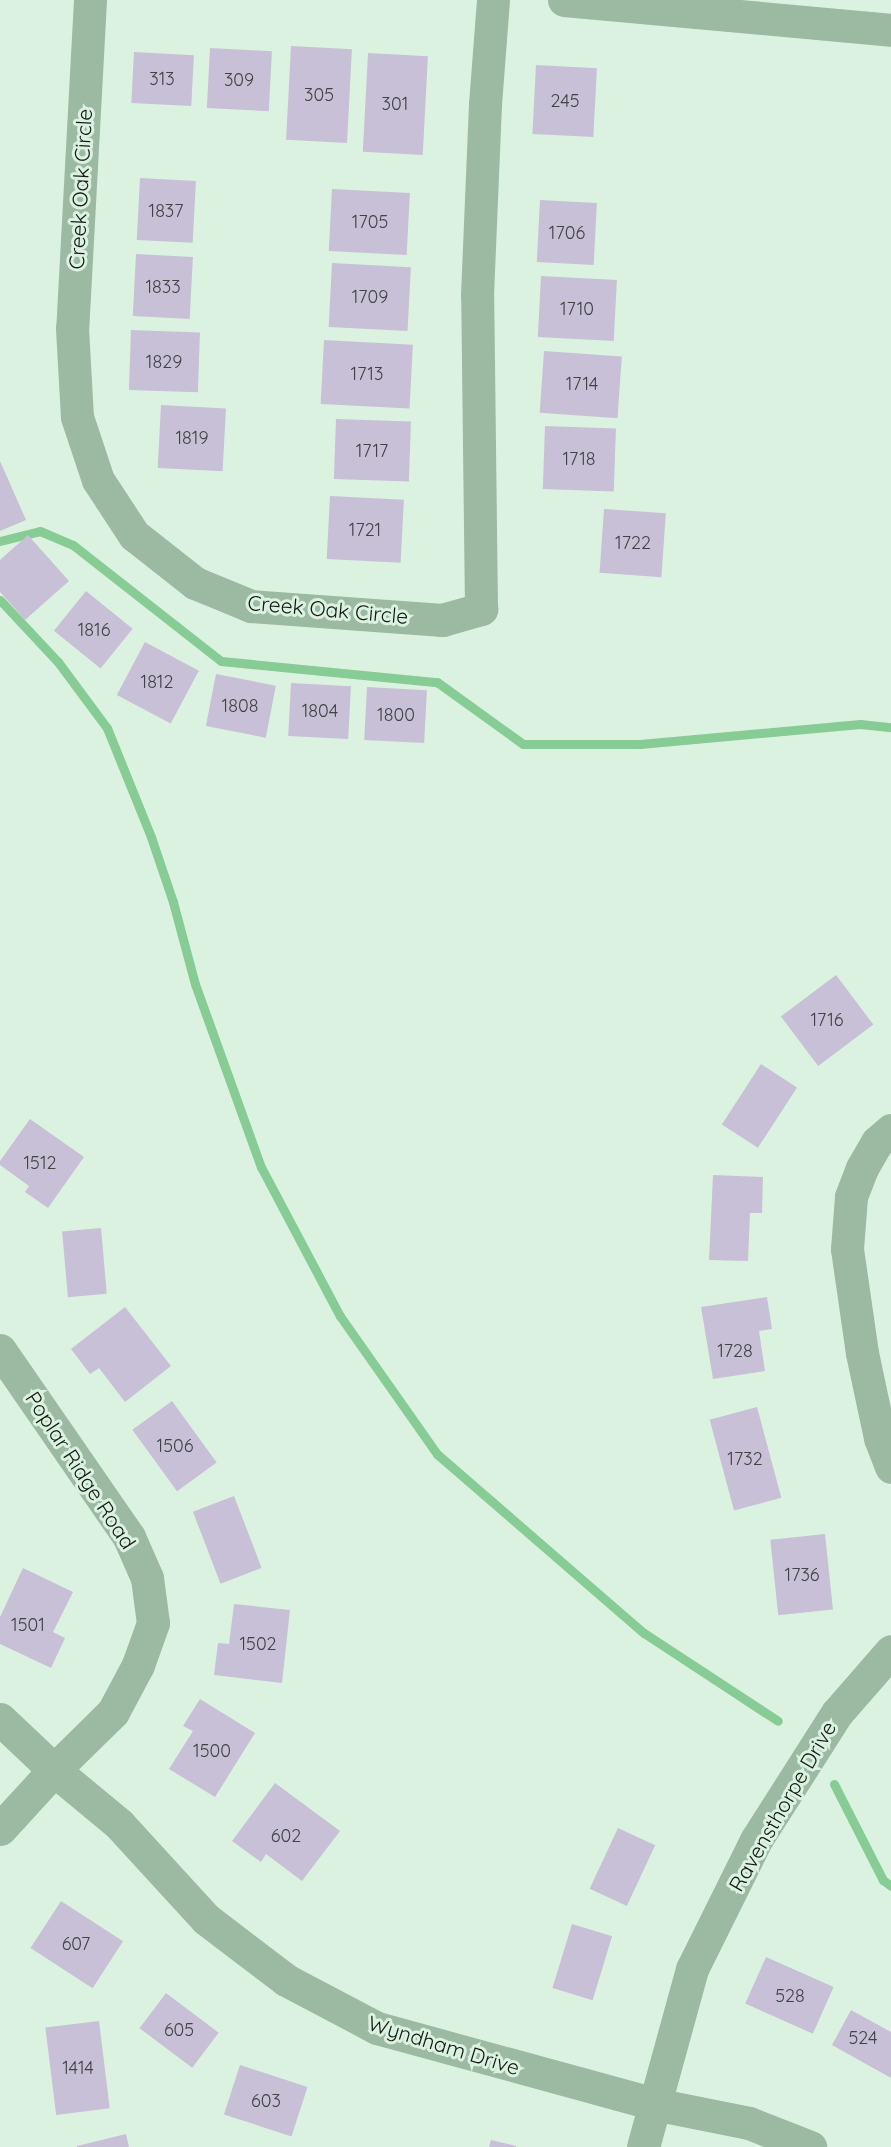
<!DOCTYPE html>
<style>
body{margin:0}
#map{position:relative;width:891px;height:2147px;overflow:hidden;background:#dcf2e0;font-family:Quicksand,sans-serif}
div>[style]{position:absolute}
.stream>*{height:9px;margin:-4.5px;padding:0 4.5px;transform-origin:4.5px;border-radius:4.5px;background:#87cb95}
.building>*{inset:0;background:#c8c0d7;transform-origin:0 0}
.minor>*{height:33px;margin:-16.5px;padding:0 16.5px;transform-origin:16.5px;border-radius:16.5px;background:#9cb9a1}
span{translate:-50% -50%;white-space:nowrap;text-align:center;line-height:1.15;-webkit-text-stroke:6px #dcf2e0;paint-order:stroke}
.number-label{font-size:18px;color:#404445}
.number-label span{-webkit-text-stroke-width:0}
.street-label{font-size:21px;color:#131a14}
</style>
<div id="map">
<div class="stream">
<i style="left:0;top:541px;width:41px;rotate:-14deg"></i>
<i style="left:40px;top:531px;width:36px;rotate:23deg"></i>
<i style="left:73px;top:545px;width:188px;rotate:38.1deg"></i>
<i style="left:221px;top:661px;width:217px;rotate:5.6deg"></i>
<i style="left:437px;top:682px;width:106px;rotate:35.8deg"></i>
<i style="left:523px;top:744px;width:117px"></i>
<i style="left:640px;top:744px;width:221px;rotate:-5.2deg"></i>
<i style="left:860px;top:724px;width:31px;rotate:6deg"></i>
<i style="left:0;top:600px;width:85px;rotate:46.9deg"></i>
<i style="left:58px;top:662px;width:82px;rotate:53.4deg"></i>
<i style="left:107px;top:728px;width:118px;rotate:68deg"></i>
<i style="left:151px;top:837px;width:69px;rotate:71.3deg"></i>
<i style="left:173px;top:902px;width:85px;rotate:75deg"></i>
<i style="left:195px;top:984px;width:195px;rotate:70.2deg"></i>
<i style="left:261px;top:1167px;width:169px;rotate:62.1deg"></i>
<i style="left:340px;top:1316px;width:169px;rotate:54.9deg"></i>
<i style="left:437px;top:1454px;width:274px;rotate:40.9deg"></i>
<i style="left:644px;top:1633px;width:160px;rotate:33.3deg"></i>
<i style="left:834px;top:1784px;width:108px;rotate:63deg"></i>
<i style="left:883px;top:1880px;width:10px;rotate:37deg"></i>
</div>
<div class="building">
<i style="left:291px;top:46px;width:61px;height:94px;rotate:3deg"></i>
<i style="left:210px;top:48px;width:62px;height:60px;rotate:3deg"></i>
<i style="left:134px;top:52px;width:60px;height:51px;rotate:3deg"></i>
<i style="left:368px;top:53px;width:60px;height:99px;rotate:3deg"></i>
<i style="left:536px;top:65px;width:61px;height:69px;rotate:3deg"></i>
<i style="left:140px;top:178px;width:56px;height:62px;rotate:3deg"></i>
<i style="left:332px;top:189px;width:78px;height:62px;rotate:3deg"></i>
<i style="left:540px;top:200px;width:57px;height:62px;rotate:3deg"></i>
<i style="left:136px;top:254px;width:57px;height:62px;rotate:3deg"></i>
<i style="left:332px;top:263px;width:79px;height:64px;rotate:3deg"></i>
<i style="left:541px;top:276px;width:76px;height:61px;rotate:3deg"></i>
<i style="left:131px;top:330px;width:69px;height:60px;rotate:2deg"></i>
<i style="left:324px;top:340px;width:89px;height:64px;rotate:3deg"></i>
<i style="left:544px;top:351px;width:78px;height:62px;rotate:4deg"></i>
<i style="left:161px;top:405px;width:65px;height:63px;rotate:3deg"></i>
<i style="left:336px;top:419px;width:75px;height:60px;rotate:2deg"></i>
<i style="left:545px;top:426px;width:71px;height:63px;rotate:2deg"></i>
<i style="clip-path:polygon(0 461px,26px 520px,0 531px)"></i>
<i style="left:330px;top:496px;width:74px;height:63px;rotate:3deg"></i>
<i style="left:604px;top:509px;width:62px;height:64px;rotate:4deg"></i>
<i style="clip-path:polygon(28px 535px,69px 581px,25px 620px,0 592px,0 560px)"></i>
<i style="left:86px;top:591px;width:60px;height:51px;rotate:39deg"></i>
<i style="left:145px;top:642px;width:61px;height:60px;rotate:28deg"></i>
<i style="left:216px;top:674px;width:61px;height:53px;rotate:11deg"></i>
<i style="left:291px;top:683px;width:60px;height:53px;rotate:3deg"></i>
<i style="left:367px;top:687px;width:60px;height:53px;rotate:3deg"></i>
<i style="left:836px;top:975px;width:62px;height:69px;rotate:53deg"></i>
<i style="left:761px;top:1064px;width:43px;height:72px;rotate:33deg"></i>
<i style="clip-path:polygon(30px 1119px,84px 1157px,48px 1208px,25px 1192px,29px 1186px,0 1165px,0 1161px)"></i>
<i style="clip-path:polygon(713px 1175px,763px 1177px,762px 1213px,750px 1213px,748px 1261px,709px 1260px)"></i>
<i style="left:101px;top:1228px;width:66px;height:39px;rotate:85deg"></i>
<i style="clip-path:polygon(767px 1297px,772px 1329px,759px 1331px,765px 1371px,713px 1379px,701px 1307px)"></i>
<i style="clip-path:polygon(125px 1307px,171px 1366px,125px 1402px,99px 1368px,90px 1374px,71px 1349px)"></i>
<i style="left:172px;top:1401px;width:76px;height:49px;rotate:54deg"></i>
<i style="left:757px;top:1407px;width:94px;height:49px;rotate:75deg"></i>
<i style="left:234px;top:1496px;width:77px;height:44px;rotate:69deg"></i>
<i style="left:825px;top:1534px;width:76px;height:55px;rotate:84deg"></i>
<i style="clip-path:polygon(23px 1568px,73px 1592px,53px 1632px,65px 1638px,51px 1668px,0 1644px,0 1617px)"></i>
<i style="clip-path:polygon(234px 1604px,290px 1610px,282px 1683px,214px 1675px,218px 1643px,229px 1644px)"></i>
<i style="clip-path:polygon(200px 1699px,255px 1733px,215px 1797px,169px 1769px,193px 1731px,183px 1726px)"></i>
<i style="clip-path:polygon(275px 1783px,340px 1831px,302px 1881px,266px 1854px,261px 1862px,232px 1841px)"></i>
<i style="left:618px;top:1828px;width:41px;height:67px;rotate:25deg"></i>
<i style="left:61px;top:1901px;width:74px;height:56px;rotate:33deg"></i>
<i style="left:572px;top:1924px;width:42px;height:67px;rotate:17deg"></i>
<i style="left:766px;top:1957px;width:74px;height:51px;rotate:24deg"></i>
<i style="left:166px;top:1993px;width:66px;height:44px;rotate:37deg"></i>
<i style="clip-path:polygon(851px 2010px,891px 2032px,891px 2078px,832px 2045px)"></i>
<i style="left:99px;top:2021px;width:88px;height:54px;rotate:83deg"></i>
<i style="left:240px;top:2065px;width:71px;height:52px;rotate:18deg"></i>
<i style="clip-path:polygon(126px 2134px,129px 2147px,77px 2147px,77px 2146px)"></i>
<i style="clip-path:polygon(491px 2140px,516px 2146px,516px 2147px,489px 2147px)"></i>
</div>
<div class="minor">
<i style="left:90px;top:0;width:328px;rotate:93.1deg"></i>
<i style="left:72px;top:328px;width:89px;rotate:86.8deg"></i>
<i style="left:77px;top:417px;width:66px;rotate:71.6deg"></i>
<i style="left:98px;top:480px;width:66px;rotate:56.8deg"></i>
<i style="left:134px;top:535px;width:78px;rotate:38.2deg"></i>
<i style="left:195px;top:583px;width:61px;rotate:22.3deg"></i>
<i style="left:251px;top:606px;width:192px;rotate:4.2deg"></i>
<i style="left:442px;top:620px;width:41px;rotate:-15.8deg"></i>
<i style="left:481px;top:609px;width:314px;rotate:-90.7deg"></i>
<i style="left:477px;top:295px;width:191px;rotate:-87.6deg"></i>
<i style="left:485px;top:104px;width:104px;rotate:-85.6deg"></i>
<i style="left:564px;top:0;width:328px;rotate:5.2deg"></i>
<i style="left:891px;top:1130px;width:18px;rotate:139deg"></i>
<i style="left:877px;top:1142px;width:30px;rotate:120deg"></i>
<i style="left:862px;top:1168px;width:31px;rotate:111deg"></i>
<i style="left:851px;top:1197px;width:52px;rotate:94.4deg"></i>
<i style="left:847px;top:1249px;width:105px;rotate:81.8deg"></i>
<i style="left:862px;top:1353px;width:87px;rotate:78deg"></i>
<i style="left:880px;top:1438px;width:31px;rotate:69deg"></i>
<i style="left:0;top:1350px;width:227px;rotate:55.4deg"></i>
<i style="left:129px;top:1537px;width:45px;rotate:66.3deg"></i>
<i style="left:147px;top:1578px;width:45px;rotate:82.4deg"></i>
<i style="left:153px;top:1623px;width:45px;rotate:109.7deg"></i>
<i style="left:138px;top:1665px;width:53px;rotate:118deg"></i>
<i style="left:113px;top:1712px;width:83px;rotate:135.5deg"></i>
<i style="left:54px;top:1770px;width:80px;rotate:132.5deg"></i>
<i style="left:0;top:1719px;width:74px;rotate:43.4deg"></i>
<i style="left:54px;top:1770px;width:85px;rotate:39.7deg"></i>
<i style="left:119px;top:1824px;width:129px;rotate:47.5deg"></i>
<i style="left:206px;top:1919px;width:101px;rotate:37.3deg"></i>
<i style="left:286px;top:1980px;width:103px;rotate:27.8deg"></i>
<i style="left:377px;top:2028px;width:287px;rotate:15.3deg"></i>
<i style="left:654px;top:2104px;width:97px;rotate:11.3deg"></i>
<i style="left:749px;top:2123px;width:66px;rotate:21.5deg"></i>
<i style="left:643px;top:2147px;width:185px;rotate:-74.6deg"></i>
<i style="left:692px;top:1969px;width:144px;rotate:-63.6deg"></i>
<i style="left:756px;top:1840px;width:151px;rotate:-57.5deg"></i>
<i style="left:837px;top:1713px;width:82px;rotate:-48.9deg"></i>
</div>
<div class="number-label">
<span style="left:162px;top:79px">313</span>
<span style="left:239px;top:80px">309</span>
<span style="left:319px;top:95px">305</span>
<span style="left:565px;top:101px">245</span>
<span style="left:395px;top:104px">301</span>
<span style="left:166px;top:211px">1837</span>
<span style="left:370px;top:222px">1705</span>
<span style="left:567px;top:233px">1706</span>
<span style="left:163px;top:287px">1833</span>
<span style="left:370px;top:297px">1709</span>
<span style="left:577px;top:309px">1710</span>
<span style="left:164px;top:362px">1829</span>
<span style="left:367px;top:374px">1713</span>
<span style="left:582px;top:384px">1714</span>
<span style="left:192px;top:438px">1819</span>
<span style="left:372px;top:451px">1717</span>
<span style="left:579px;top:459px">1718</span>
<span style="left:365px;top:530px">1721</span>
<span style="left:633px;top:543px">1722</span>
<span style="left:94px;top:630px">1816</span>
<span style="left:157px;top:682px">1812</span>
<span style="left:240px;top:706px">1808</span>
<span style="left:320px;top:711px">1804</span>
<span style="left:396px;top:715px">1800</span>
<span style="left:827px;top:1020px">1716</span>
<span style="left:40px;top:1163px">1512</span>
<span style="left:735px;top:1351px">1728</span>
<span style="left:175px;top:1446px">1506</span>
<span style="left:745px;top:1459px">1732</span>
<span style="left:802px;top:1575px">1736</span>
<span style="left:28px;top:1625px">1501</span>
<span style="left:258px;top:1644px">1502</span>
<span style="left:212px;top:1751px">1500</span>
<span style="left:286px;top:1836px">602</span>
<span style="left:76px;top:1944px">607</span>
<span style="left:790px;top:1996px">528</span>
<span style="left:179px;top:2030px">605</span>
<span style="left:863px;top:2038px">524</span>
<span style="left:78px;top:2068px">1414</span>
<span style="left:266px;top:2101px">603</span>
</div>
<div class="street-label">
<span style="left:80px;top:189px;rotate:-87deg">Creek Oak Circle</span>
<span style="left:328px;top:609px;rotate:5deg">Creek Oak Circle</span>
<span style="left:81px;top:1470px;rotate:57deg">Poplar Ridge Road</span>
<span style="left:782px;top:1806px;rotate:-60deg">Ravensthorpe Drive</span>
<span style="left:444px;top:2045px;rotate:17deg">Wyndham Drive</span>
</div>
</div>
